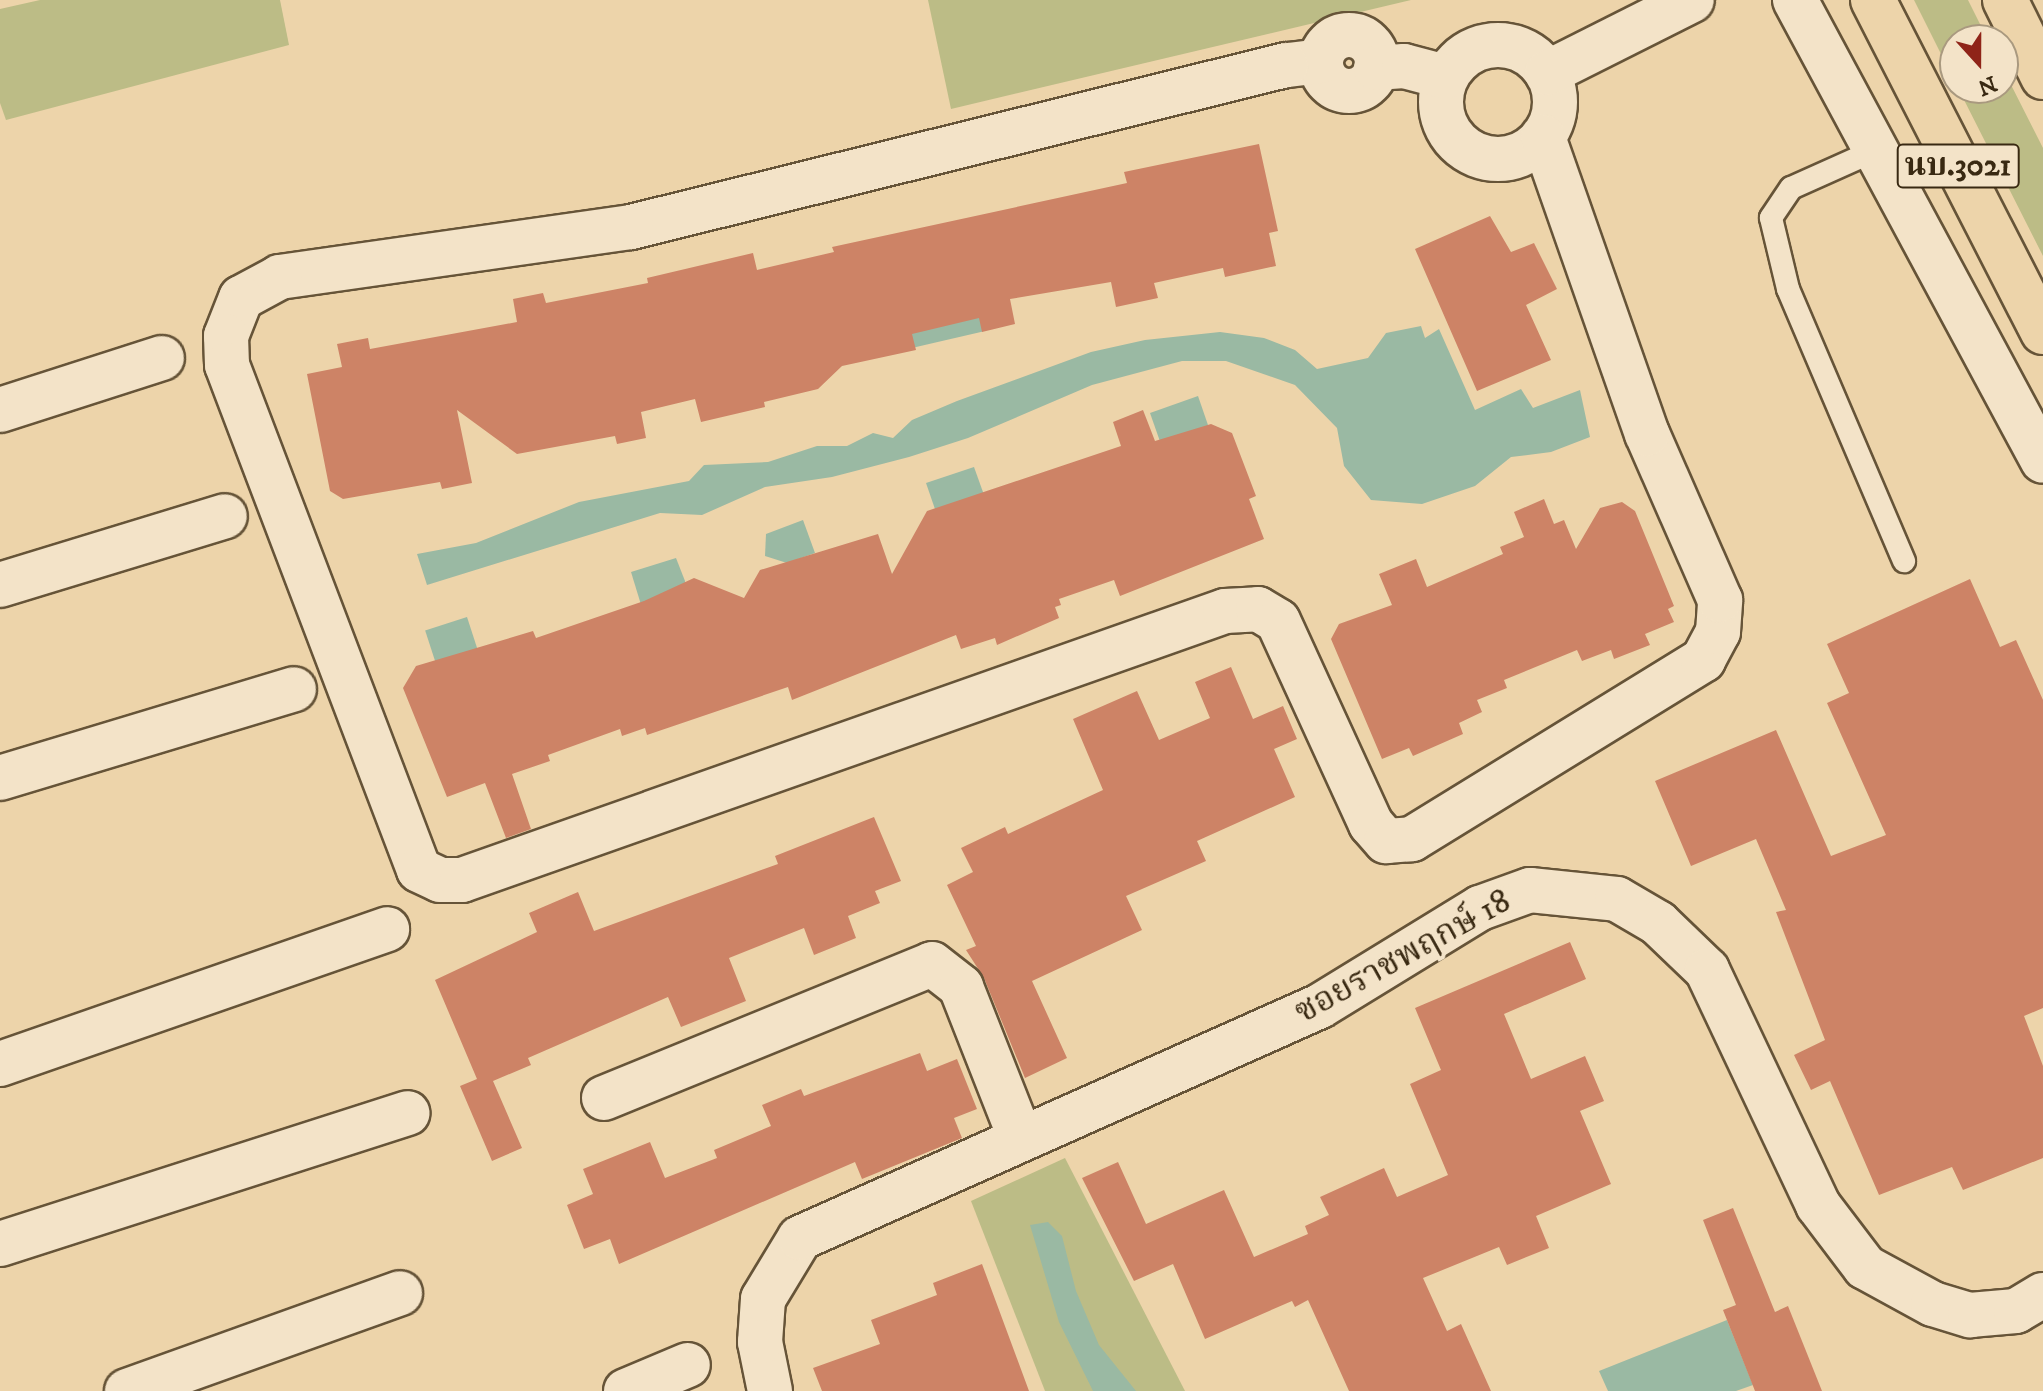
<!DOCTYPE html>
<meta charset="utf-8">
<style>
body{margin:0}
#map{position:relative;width:2043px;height:1391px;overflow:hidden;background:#edd4aa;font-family:"IM FELL DW Pica","Noto Serif Thai",serif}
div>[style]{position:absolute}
.green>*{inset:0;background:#bcbc86}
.water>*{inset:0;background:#9ab9a3;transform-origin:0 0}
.building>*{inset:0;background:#cd8366}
.roads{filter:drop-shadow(2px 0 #665438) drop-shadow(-2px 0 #665438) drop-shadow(0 2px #665438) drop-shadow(0 -2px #665438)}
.service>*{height:22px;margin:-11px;padding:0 11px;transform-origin:11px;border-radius:11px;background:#f3e3c8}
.minor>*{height:44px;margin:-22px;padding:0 22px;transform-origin:22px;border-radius:22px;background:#f3e3c8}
.minor>.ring{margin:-22px;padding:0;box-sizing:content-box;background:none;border:44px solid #f3e3c8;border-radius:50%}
.secondary>*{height:44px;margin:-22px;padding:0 22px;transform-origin:22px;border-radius:22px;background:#f3e3c8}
.primary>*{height:44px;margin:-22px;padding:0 22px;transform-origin:22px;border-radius:22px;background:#edd4aa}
span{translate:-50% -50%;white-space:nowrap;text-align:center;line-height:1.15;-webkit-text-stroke:8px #f3e3c8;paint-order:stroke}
.shield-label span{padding:2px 6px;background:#f3e3c8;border:2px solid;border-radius:6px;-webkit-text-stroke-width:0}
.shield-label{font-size:32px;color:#392912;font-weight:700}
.street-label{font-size:34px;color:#392912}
.north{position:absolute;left:1939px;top:24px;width:80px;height:80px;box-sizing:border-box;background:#f3e3c8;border:2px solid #a9997f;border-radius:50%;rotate:159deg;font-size:22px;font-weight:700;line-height:32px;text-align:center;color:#392912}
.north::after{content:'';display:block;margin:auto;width:28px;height:36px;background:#8f2418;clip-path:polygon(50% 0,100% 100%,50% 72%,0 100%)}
</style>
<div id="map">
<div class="green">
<i style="clip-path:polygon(40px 0,280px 0,289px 45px,6px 120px,0 103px,0 9px)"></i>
<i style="clip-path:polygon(928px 0,1411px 0,951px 109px)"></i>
<i style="clip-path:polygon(1914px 0,1968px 0,1988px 40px,1955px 40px,1955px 82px)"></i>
<i style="clip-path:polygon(2003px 69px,2043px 148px,2043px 256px,1958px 88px,2003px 88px)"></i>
<i style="clip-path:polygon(1065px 1158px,1185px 1391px,1045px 1391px,971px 1201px)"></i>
</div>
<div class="water">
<i style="left:979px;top:314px;width:18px;height:82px;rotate:77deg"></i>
<i style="clip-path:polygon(1421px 326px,1425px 338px,1439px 329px,1475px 410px,1521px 389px,1533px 408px,1580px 390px,1590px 437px,1551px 452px,1511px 457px,1475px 486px,1422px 504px,1371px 500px,1344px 466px,1337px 428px,1295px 385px,1226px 361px,1182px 361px,1092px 385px,968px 438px,909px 457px,832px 477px,765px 487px,702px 515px,660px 513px,427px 585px,417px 554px,476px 543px,579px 502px,689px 481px,704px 465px,768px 462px,817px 446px,847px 446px,873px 433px,893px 438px,912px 420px,957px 401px,1091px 352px,1145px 340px,1220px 332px,1264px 338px,1295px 350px,1317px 369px,1368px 358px,1386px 333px)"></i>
<i style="clip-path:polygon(1198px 396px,1209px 428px,1169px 467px,1150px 413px)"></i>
<i style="clip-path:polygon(974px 467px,993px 520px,937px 515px,926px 483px)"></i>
<i style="clip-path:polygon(803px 520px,815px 553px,787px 563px,765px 556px,766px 534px)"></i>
<i style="clip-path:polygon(676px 558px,685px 581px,682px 622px,650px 634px,631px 572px)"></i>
<i style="left:467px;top:617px;width:97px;height:44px;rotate:72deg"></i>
<i style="clip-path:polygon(1048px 1222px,1062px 1236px,1076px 1291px,1099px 1345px,1136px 1391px,1093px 1391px,1059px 1322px,1030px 1225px)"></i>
<i style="clip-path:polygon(1727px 1320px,1753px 1385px,1736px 1391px,1608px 1391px,1599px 1371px)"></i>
</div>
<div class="building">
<i style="clip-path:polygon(1259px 144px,1278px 231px,1269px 233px,1276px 266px,1225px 277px,1223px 268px,1154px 283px,1158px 298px,1116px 307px,1111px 282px,1010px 299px,1015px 324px,982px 332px,979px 318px,912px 334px,916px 350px,842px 366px,818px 389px,764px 402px,765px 407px,701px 422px,695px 399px,641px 412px,646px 438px,617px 444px,615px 436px,517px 454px,457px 410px,472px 483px,442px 489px,440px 482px,343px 499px,330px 491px,307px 374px,342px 367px,337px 344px,368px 338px,370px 349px,517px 322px,513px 299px,543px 293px,546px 303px,648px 283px,647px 278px,753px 253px,757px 270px,834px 252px,832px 247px,1127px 183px,1124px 172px)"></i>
<i style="clip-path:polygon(1490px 216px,1511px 252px,1534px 243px,1557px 289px,1526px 305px,1551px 360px,1477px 391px,1415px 249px)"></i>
<i style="clip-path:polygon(1143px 410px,1155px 441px,1211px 424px,1232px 433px,1256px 496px,1249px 499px,1264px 539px,1120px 596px,1114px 580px,1059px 599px,1061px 605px,1055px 607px,1059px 618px,997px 645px,995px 638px,961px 649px,956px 635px,792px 700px,788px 687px,647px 735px,645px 728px,622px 736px,620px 729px,548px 755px,550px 761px,512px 774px,531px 829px,506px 838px,485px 783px,447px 797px,403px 688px,416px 666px,533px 631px,536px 638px,644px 601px,694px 578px,744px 598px,760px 570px,878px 534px,892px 574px,927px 511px,1121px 446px,1113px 422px)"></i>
<i style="clip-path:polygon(1544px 499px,1554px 524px,1564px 520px,1576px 549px,1600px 508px,1622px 502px,1635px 511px,1674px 606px,1668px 609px,1674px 622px,1645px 634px,1650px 645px,1614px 659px,1611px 650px,1582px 661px,1577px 650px,1504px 680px,1507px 688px,1477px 700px,1482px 712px,1459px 723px,1463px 734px,1413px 756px,1409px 748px,1382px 759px,1331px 639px,1339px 624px,1392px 605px,1379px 574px,1416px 559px,1427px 587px,1503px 554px,1500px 547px,1524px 537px,1514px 512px)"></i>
<i style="clip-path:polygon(1970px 579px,2000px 647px,2016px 640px,2043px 700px,2043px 1008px,2024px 1016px,2043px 1066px,2043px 1158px,1963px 1190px,1952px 1167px,1879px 1195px,1830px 1081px,1811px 1090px,1794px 1055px,1825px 1040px,1776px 912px,1786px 910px,1756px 839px,1691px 866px,1655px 781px,1776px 730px,1831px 856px,1886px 835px,1827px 703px,1849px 693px,1827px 644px)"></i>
<i style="clip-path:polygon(1231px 667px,1253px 719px,1283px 706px,1297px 739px,1274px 749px,1295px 797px,1197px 841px,1206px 861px,1126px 896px,1142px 930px,1032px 981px,1067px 1058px,1025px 1078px,984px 978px,966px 950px,976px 946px,947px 885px,973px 872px,961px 848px,1005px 827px,1008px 834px,1103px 790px,1073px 719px,1137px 691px,1159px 740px,1210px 718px,1195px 682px)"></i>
<i style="clip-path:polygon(874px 817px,901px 881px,875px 891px,880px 903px,848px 916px,856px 938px,814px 955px,804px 928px,729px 958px,746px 1001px,681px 1027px,668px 997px,528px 1058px,531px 1065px,493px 1081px,522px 1148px,492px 1161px,460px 1086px,477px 1079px,435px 980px,537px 932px,529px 913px,578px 892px,594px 931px,778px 864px,775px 856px)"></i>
<i style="clip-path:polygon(1570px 942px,1586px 979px,1504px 1014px,1531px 1079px,1585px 1056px,1604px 1101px,1580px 1111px,1611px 1184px,1536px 1216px,1549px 1248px,1507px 1265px,1499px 1247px,1423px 1278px,1447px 1331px,1461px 1324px,1491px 1391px,1349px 1391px,1308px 1300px,1295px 1307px,1292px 1301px,1205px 1339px,1173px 1264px,1134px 1281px,1082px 1178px,1118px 1162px,1146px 1224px,1224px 1190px,1254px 1257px,1308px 1234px,1305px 1226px,1329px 1215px,1320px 1197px,1384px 1168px,1397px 1197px,1448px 1175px,1410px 1084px,1441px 1070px,1415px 1008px)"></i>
<i style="clip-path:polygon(920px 1053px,927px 1071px,957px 1059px,977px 1109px,954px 1118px,962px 1138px,862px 1179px,855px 1162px,619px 1264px,610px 1239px,584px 1249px,567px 1205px,593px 1194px,583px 1169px,650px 1142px,665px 1178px,717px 1158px,714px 1150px,771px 1126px,762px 1105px,801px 1089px,804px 1096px)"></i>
<i style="clip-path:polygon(1733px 1208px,1775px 1312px,1788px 1306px,1822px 1391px,1755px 1391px,1723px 1310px,1736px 1305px,1703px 1220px)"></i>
<i style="clip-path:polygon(982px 1264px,1029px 1391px,822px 1391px,813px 1368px,880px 1344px,871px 1320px,937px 1295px,933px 1283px)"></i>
</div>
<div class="roads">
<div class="service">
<i style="left:1876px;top:150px;width:93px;rotate:155.9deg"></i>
<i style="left:1791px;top:188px;width:36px;rotate:124deg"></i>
<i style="left:1771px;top:218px;width:73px;rotate:76.5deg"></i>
<i style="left:1788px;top:289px;width:296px;rotate:66.9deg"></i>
</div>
<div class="minor">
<i class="ring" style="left:1321px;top:35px;width:12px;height:12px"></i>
<i class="ring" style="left:1441px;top:45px;width:70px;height:70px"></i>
<i style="left:1321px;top:61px;width:35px;rotate:173deg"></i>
<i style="left:1286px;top:65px;width:675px;rotate:166.11deg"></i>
<i style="left:631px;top:227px;width:355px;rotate:171.9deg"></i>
<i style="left:280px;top:277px;width:44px;rotate:151.7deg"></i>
<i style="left:241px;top:298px;width:41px;rotate:111.5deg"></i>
<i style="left:226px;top:336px;width:29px;rotate:88deg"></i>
<i style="left:227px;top:365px;width:540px;rotate:69.18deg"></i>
<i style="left:419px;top:870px;width:23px;rotate:25deg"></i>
<i style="left:440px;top:880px;width:22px"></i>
<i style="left:462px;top:880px;width:809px;rotate:-19.42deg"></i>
<i style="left:1225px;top:611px;width:33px;rotate:-3deg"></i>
<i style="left:1258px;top:609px;width:23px;rotate:31deg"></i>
<i style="left:1278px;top:621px;width:223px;rotate:65.4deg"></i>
<i style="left:1371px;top:824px;width:23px;rotate:49deg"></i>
<i style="left:1386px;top:841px;width:26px;rotate:-4deg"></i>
<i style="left:1412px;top:839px;width:342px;rotate:-31.6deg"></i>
<i style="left:1703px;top:660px;width:32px;rotate:-62deg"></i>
<i style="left:1718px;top:632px;width:32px;rotate:-86deg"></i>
<i style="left:1720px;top:600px;width:181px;rotate:-113.7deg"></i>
<i style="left:1647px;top:434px;width:315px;rotate:-109.3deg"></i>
<i style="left:1376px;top:68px;width:28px;rotate:-4deg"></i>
<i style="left:1404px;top:66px;width:43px;rotate:14.7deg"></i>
<i style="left:1547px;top:73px;width:162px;rotate:-26.7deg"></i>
<i style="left:0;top:410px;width:170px;rotate:-17.8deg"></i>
<i style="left:0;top:585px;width:235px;rotate:-17deg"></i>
<i style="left:0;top:778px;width:307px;rotate:-16.8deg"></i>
<i style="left:0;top:1064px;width:410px;rotate:-19.2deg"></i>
<i style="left:604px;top:1098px;width:354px;rotate:-22.2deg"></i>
<i style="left:932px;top:964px;width:37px;rotate:38deg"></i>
<i style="left:961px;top:987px;width:163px;rotate:68.5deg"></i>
<i style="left:0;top:1244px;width:428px;rotate:-17.8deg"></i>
<i style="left:127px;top:1391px;width:290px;rotate:-19.7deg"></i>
<i style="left:626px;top:1391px;width:67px;rotate:-22.8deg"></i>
<i style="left:770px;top:1391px;width:50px;rotate:-101.5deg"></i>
<i style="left:760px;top:1342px;width:43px;rotate:-86deg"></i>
<i style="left:763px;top:1299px;width:71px;rotate:-58.8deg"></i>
<i style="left:800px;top:1238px;width:569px;rotate:-24.04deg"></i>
<i style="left:1320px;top:1006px;width:188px;rotate:-31.5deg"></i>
<i style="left:1480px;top:908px;width:53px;rotate:-19.8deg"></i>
<i style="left:1530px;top:890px;width:87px;rotate:5.9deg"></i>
<i style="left:1617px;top:899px;width:48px;rotate:30.3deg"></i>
<i style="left:1658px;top:923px;width:68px;rotate:43.8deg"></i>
<i style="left:1707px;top:970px;width:260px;rotate:64.7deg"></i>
<i style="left:1818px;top:1205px;width:78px;rotate:52.8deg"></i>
<i style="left:1865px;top:1267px;width:77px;rotate:28.6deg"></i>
<i style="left:1933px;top:1304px;width:39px;rotate:17deg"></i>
<i style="left:1970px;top:1315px;width:46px;rotate:-5deg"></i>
<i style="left:2016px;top:1311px;width:31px;rotate:-31deg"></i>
</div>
<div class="secondary">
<i style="left:1795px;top:0;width:523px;rotate:61.72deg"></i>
</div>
<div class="primary">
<i style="left:1873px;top:0;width:373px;rotate:62.9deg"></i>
<i style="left:2005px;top:0;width:86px;rotate:63.7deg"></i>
</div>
</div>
<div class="shield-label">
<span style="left:1958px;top:166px">นบ.3021</span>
</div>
<div class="street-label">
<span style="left:1403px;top:957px;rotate:-29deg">ซอยราชพฤกษ์ 18</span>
</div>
<div class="north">N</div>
</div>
